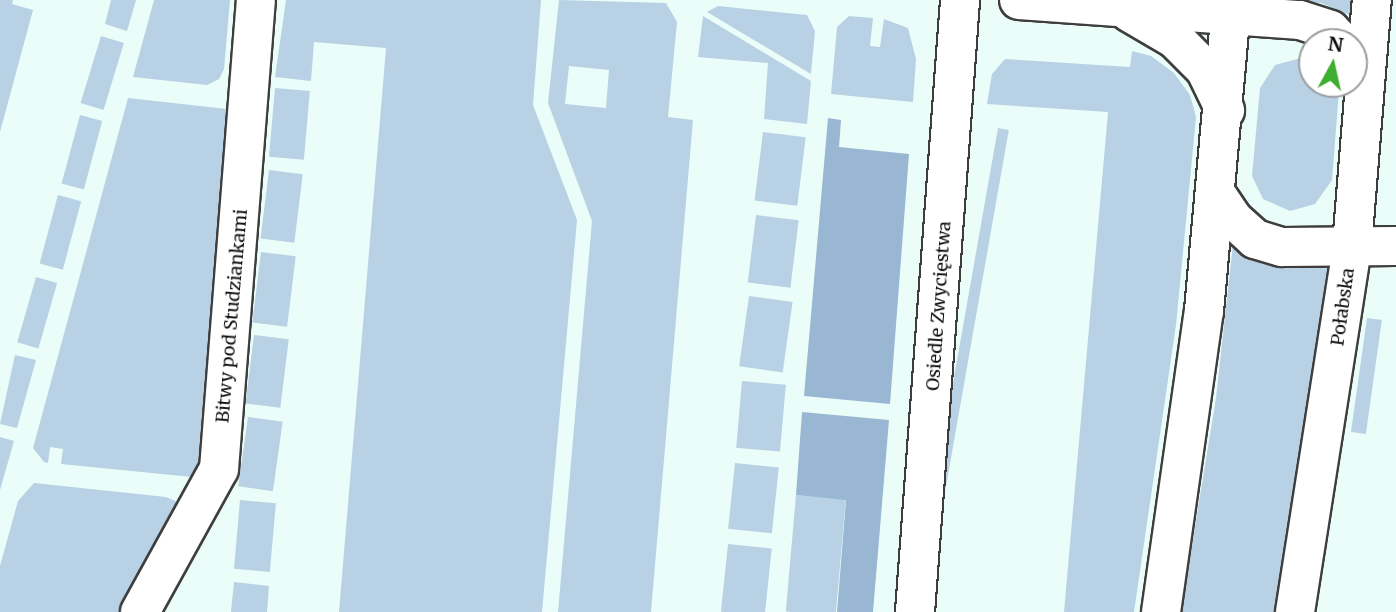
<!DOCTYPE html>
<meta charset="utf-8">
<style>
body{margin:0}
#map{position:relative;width:1396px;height:612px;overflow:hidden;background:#ebfdf8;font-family:Merriweather,serif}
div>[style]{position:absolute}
.green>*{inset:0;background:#b8d1e4;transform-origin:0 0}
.forest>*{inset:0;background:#99b7d3}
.roads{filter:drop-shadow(2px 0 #3e3e3e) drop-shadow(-2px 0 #3e3e3e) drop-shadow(0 2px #3e3e3e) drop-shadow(0 -2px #3e3e3e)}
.minor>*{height:38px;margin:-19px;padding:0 19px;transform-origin:19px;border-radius:19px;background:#fff}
span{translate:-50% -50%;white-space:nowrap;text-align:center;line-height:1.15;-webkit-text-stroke:7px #fff;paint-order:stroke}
.street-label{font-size:18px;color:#0b0b0b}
.north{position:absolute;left:1298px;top:28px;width:70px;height:70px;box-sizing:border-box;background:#fff;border:2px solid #9d9d9d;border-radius:50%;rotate:8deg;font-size:19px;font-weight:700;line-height:28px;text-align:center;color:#0b0b0b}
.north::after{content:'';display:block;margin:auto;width:24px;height:32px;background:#3eae30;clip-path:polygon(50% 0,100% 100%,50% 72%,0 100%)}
</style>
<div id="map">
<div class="green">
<i style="clip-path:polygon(0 0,13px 0,12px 4px,33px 10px,0 132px)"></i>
<i style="clip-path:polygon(111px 0,136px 0,127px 31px,105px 24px)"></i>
<i style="clip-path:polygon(154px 0,230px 0,224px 69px,219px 79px,207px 85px,133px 77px)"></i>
<i style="clip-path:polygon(286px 0,541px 0,533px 105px,577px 220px,542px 612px,339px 612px,386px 48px,314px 42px,311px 81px,275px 77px)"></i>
<i style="clip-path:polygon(evenodd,559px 0,666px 3px,677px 22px,668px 117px,693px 120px,651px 612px,558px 612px,592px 221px,548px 103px,559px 0,569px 66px,609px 70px,606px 108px,565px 104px,569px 66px)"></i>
<i style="clip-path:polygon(1290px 0,1353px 0,1352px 16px,1321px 3px)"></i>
<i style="clip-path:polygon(718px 6px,807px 15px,815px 31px,811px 74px,707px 12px)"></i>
<i style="clip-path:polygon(703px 16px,811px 81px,807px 124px,764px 119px,768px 63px,698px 57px)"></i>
<i style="clip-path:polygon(849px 16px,873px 18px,870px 46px,880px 47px,884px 19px,908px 28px,916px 59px,913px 102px,831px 94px,837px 27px)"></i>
<i style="left:101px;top:36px;width:24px;height:70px;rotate:17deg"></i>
<i style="clip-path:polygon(1132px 51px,1151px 56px,1174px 73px,1190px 95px,1196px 117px,1176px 325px,1134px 612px,1064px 612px,1108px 112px,987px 104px,992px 74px,1005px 59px,1130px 67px)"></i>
<i style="clip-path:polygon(1305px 57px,1312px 60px,1312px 84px,1337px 84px,1339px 91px,1332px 180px,1315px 204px,1290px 211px,1263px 199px,1252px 176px,1260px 88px,1275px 65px)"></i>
<i style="left:275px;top:88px;width:35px;height:69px;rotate:5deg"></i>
<i style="clip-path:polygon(128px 98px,236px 110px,203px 460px,192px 477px,61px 464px,63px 449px,50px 447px,48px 463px,44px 462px,33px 448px)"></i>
<i style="left:80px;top:115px;width:23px;height:71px;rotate:15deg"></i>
<i style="left:998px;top:128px;width:11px;height:486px;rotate:10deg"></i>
<i style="left:763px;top:132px;width:43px;height:69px;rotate:7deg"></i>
<i style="left:269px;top:170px;width:34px;height:69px;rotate:7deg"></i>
<i style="left:58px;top:195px;width:24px;height:71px;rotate:15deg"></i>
<i style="left:756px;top:215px;width:43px;height:68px;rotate:7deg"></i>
<i style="clip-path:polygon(1233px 244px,1265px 261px,1330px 269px,1301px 480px,1275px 612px,1181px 612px,1216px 398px)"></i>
<i style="left:261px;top:252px;width:35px;height:71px;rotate:7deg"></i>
<i style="left:36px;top:277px;width:22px;height:68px;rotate:16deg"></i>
<i style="left:749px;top:296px;width:44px;height:71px;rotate:8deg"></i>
<i style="left:1367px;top:318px;width:15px;height:115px;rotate:8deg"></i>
<i style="left:254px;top:335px;width:35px;height:69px;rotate:7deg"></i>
<i style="clip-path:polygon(15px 355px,36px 360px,17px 428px,0 424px)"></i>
<i style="left:742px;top:381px;width:44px;height:67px;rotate:5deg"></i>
<i style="left:248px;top:417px;width:35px;height:70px;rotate:8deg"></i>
<i style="clip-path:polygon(0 437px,14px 441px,0 490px)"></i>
<i style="left:735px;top:463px;width:44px;height:66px;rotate:6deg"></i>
<i style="clip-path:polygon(34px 483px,166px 497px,180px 503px,178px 519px,120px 612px,0 612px,0 566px,18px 501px)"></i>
<i style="left:796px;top:495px;width:50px;height:117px;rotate:5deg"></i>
<i style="left:240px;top:500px;width:36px;height:69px;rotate:5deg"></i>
<i style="left:728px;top:544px;width:44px;height:68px;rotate:6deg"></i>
<i style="clip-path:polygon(234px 582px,269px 586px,267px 612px,231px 612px)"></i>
</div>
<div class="forest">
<i style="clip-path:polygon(828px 118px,841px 120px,839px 147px,909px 154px,890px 404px,804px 396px)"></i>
<i style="clip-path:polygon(802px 412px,889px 420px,873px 612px,837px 612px,846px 500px,796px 495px)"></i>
</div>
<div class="roads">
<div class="minor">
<i style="left:1019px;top:0;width:282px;rotate:4.1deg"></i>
<i style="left:1300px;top:20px;width:32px;rotate:18deg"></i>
<i style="left:1330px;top:30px;width:17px;rotate:45deg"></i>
<i style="left:1129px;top:12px;width:53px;rotate:30.4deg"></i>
<i style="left:1175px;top:39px;width:42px;rotate:45deg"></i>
<i style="left:1205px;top:69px;width:46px;rotate:64deg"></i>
<i style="left:1217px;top:195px;width:29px;rotate:56deg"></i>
<i style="left:1233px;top:219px;width:30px;rotate:42deg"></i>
<i style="left:1255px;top:239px;width:28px;rotate:17deg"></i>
<i style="left:1282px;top:247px;width:114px;rotate:-0.5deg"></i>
<i style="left:140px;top:612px;width:163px;rotate:-61.1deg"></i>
<i style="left:219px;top:469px;width:470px;rotate:-85.5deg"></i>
<i style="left:915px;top:612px;width:614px;rotate:-85.79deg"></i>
<i style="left:1161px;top:612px;width:304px;rotate:-81.9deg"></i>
<i style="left:1204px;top:311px;width:312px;rotate:-84.9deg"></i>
<i style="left:1295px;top:612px;width:370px;rotate:-81.1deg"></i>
<i style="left:1352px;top:246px;width:247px;rotate:-85.4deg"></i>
</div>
</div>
<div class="street-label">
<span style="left:939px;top:306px;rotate:-86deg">Osiedle Zwycięstwa</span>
<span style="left:1343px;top:307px;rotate:-82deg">Połabska</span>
<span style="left:232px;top:316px;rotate:-85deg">Bitwy pod Studziankami</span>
</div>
<div class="north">N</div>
</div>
